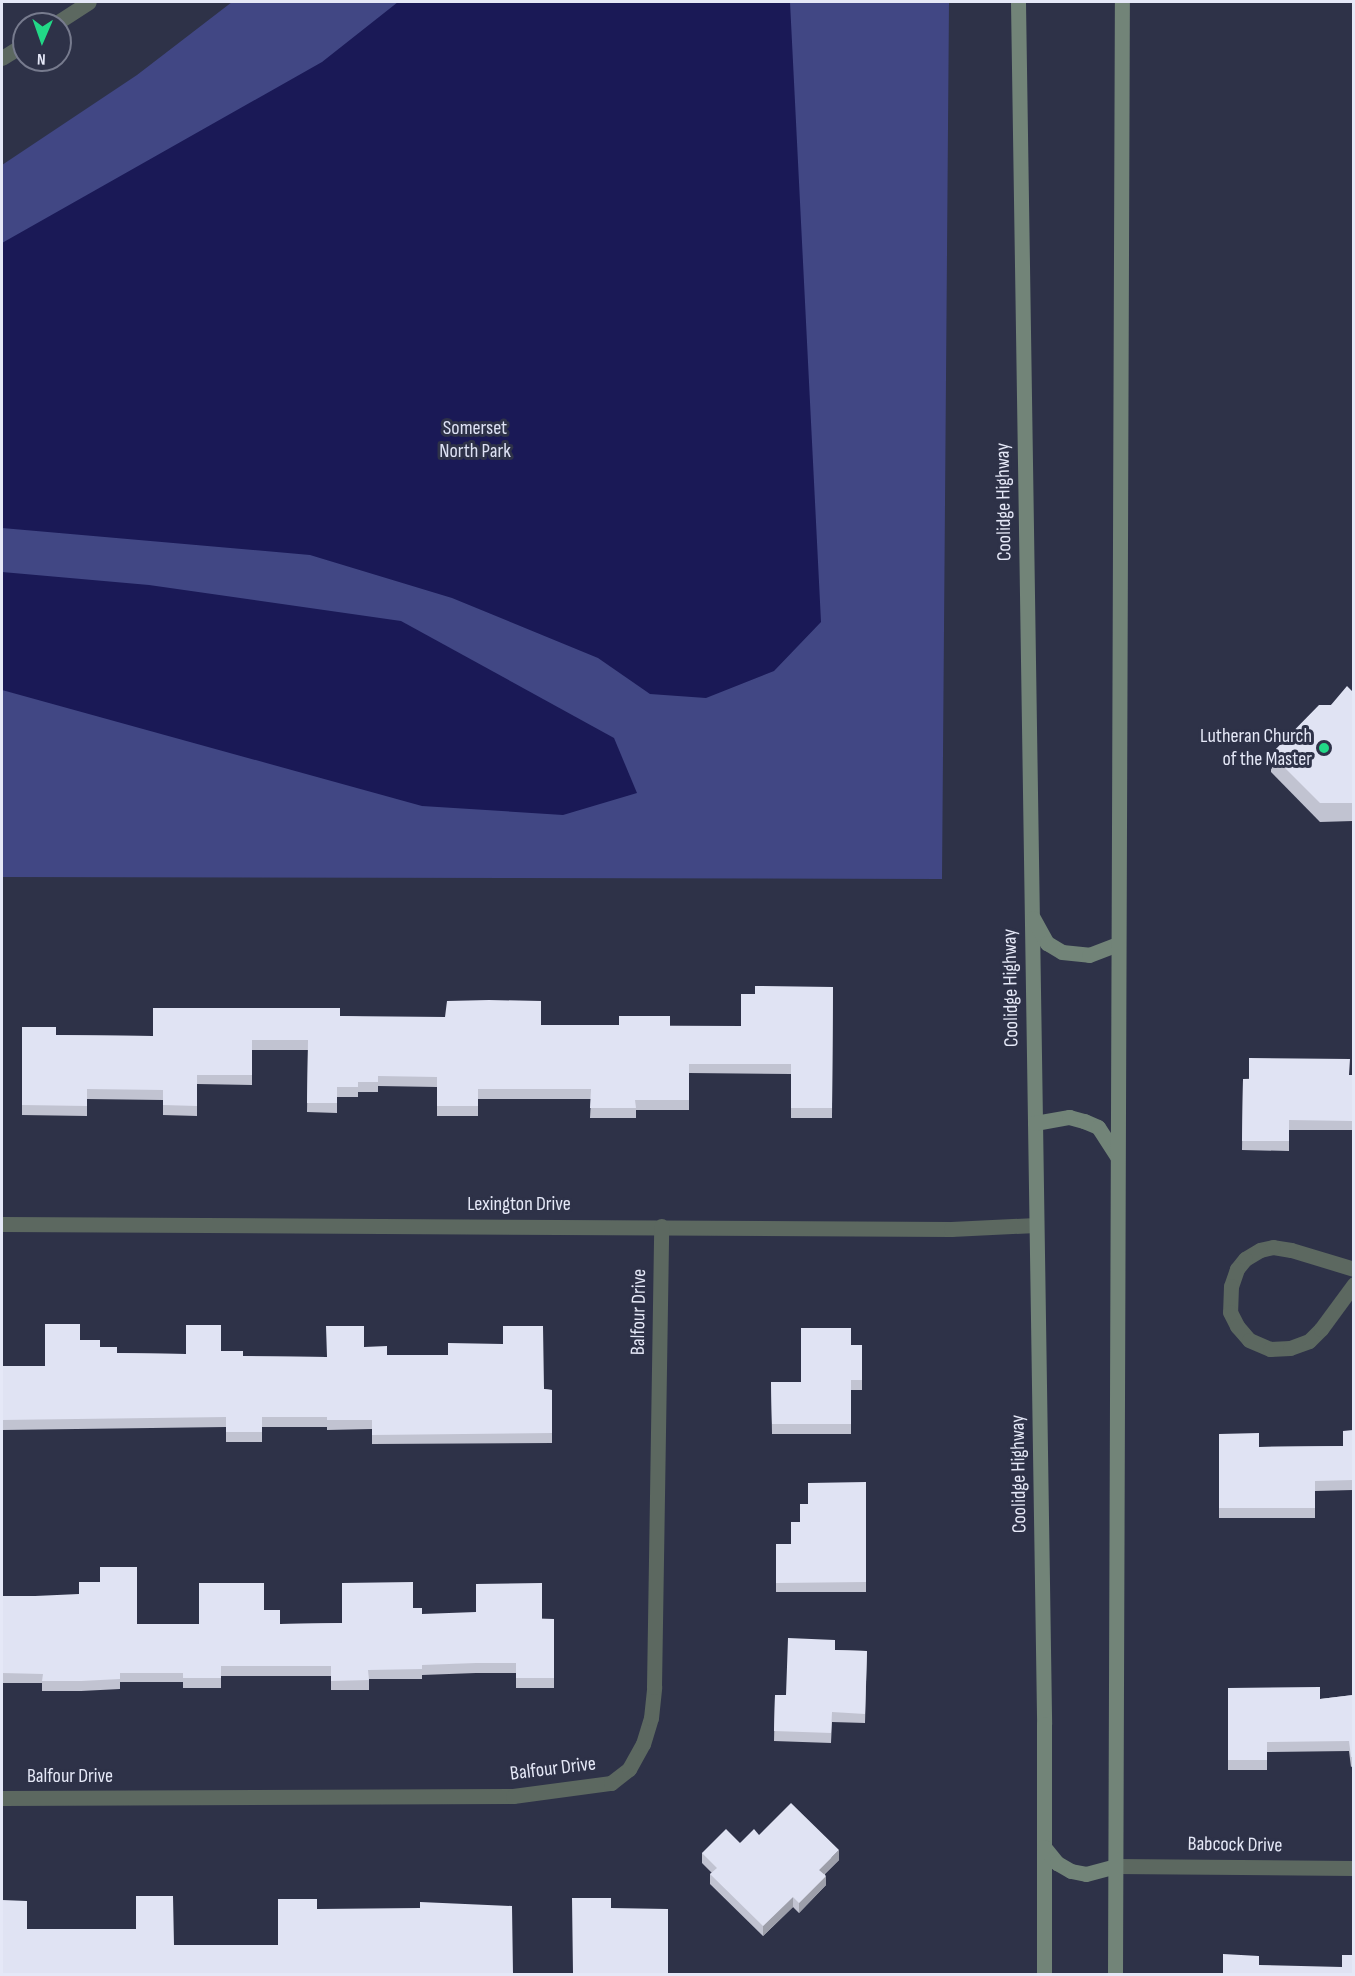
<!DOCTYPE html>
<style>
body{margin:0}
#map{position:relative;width:1355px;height:1976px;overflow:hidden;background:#2e3248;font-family:"Sofia Sans Condensed",sans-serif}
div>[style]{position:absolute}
.green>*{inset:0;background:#414784}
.water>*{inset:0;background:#1a1956}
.minor>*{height:15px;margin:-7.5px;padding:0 7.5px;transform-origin:7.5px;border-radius:7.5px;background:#5c6860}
.secondary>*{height:15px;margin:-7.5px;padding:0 7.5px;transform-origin:7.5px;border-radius:7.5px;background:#728478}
.wall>*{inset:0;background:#c1c3d1}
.shaded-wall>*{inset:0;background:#9d9faa}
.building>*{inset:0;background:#e0e3f3}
.dots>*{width:16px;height:16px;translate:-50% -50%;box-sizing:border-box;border:3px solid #2e3248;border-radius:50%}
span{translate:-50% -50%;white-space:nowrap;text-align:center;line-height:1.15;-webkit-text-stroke:6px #2e3248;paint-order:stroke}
.park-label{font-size:20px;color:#dde1f4}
.street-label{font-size:20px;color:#e5e8f7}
.poi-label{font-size:20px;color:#e5e8f7}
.right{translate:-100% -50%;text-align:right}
.frame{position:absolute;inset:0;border:3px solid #e5e8f7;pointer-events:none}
.north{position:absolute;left:12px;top:12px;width:60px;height:60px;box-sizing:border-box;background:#2e3248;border:2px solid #777b8e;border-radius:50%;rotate:182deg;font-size:16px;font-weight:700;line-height:24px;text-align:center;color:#e5e8f7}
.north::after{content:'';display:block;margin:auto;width:21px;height:27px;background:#22d887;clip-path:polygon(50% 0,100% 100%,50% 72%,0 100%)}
</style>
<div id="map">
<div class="green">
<i style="clip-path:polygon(232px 2px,949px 2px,942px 879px,2px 877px,2px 165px,137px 75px)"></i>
</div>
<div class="water">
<i style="clip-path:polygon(398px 2px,790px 2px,821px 622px,774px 671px,706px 698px,650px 694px,598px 658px,452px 598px,310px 555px,2px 528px,2px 243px,322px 62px)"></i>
<i style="clip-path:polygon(2px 572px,149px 585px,401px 621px,614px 738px,637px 793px,563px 815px,422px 806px,2px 690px)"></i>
</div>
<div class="minor">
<i style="left:55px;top:24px;width:40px;rotate:-32.9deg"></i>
<i style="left:2px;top:58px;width:26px;rotate:-32deg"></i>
<i style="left:2px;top:1224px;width:949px;rotate:0.3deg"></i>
<i style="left:951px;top:1229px;width:85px;rotate:-2.7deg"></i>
<i style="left:1354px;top:1269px;width:66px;rotate:-163.2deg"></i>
<i style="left:1291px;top:1250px;width:18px;rotate:-171deg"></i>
<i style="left:1273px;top:1247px;width:13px;rotate:167deg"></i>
<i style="left:1260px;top:1250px;width:17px;rotate:149deg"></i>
<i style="left:1245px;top:1259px;width:13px;rotate:129deg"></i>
<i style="left:1237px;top:1269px;width:18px;rotate:109deg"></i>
<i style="left:1231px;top:1286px;width:26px;rotate:92deg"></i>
<i style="left:1230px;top:1312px;width:16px;rotate:63deg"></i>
<i style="left:1237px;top:1326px;width:18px;rotate:49deg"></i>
<i style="left:1249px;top:1340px;width:23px;rotate:23deg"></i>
<i style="left:1270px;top:1349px;width:20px;rotate:-3deg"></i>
<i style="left:1290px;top:1348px;width:20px;rotate:-20deg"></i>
<i style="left:1309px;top:1341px;width:17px;rotate:-45deg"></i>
<i style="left:1321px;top:1329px;width:56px;rotate:-53.7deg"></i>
<i style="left:2px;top:1798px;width:511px;rotate:-0.22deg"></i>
<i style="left:513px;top:1796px;width:99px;rotate:-7.6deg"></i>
<i style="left:611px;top:1783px;width:23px;rotate:-38deg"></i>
<i style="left:629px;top:1769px;width:29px;rotate:-61deg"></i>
<i style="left:643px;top:1744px;width:27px;rotate:-73deg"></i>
<i style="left:651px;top:1718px;width:31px;rotate:-84deg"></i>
<i style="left:654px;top:1687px;width:461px;rotate:-89.1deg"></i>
<i style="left:1115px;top:1866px;width:239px;rotate:0.5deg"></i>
</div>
<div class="secondary">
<i style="left:1018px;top:2px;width:1722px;rotate:89.13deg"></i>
<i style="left:1044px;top:1724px;width:250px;rotate:90deg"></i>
<i style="left:1033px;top:918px;width:29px;rotate:61deg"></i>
<i style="left:1047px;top:943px;width:17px;rotate:31deg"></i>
<i style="left:1062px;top:952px;width:27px;rotate:6deg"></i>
<i style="left:1089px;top:955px;width:30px;rotate:-21deg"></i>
<i style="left:1035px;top:1123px;width:35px;rotate:-10deg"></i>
<i style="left:1069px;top:1117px;width:16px;rotate:15deg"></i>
<i style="left:1084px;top:1121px;width:15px;rotate:23deg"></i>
<i style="left:1098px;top:1127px;width:35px;rotate:57deg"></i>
<i style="left:1044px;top:1847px;width:21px;rotate:51deg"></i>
<i style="left:1057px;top:1863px;width:16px;rotate:30deg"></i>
<i style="left:1071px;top:1871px;width:15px;rotate:11deg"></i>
<i style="left:1086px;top:1874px;width:30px;rotate:-15deg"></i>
<i style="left:1115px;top:1974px;width:1972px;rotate:-89.8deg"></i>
</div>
<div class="wall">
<i style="clip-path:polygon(1353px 692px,1353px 821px,1320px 822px,1271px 772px,1271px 754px,1331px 705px)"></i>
<i style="clip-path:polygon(833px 987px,832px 1118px,791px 1118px,791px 1074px,689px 1073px,689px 1110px,636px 1110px,636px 1118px,590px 1118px,591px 1099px,478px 1099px,478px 1116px,437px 1116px,437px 1087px,378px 1086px,378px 1092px,358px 1092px,358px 1097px,337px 1097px,337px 1113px,307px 1112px,308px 1050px,252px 1050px,252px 1085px,197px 1084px,197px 1116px,163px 1115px,163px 1100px,87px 1099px,87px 1116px,22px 1115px,22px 1027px,56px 1035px,153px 1036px,340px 1016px,541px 1025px,741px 1026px,755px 994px)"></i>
<i style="clip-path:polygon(1349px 1075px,1353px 1075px,1353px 1130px,1289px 1130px,1289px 1151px,1242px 1150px,1243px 1079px)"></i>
<i style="clip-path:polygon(80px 1340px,117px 1353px,186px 1354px,221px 1351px,243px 1356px,327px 1357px,364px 1347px,387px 1355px,544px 1389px,552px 1390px,552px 1443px,372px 1444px,372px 1429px,327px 1430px,327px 1427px,262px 1427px,262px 1442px,226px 1442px,226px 1427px,2px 1430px,2px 1366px,45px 1366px)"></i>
<i style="clip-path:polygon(851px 1345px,862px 1345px,862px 1390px,851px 1390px,851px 1434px,772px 1434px,771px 1382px,801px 1382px)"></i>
<i style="clip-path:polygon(1353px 1430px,1353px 1490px,1315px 1491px,1315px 1518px,1219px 1518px,1219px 1434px,1259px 1447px,1343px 1446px)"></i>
<i style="clip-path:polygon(866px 1482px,866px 1592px,776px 1592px,776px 1544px,791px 1544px,808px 1504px)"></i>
<i style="clip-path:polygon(2px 1596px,137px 1624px,199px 1624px,264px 1610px,280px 1624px,342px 1623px,413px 1608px,422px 1614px,554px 1619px,554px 1688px,516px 1688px,516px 1673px,476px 1673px,422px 1675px,422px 1679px,369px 1679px,369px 1690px,331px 1690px,331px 1676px,221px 1676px,221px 1688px,183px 1688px,183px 1682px,120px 1682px,120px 1689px,81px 1691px,42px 1691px,42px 1683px,2px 1683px)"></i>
<i style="clip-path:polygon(835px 1650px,867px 1651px,865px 1723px,832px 1722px,831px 1743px,774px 1741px,775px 1695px,786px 1695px)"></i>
<i style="clip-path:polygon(1228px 1688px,1320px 1699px,1353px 1695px,1353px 1766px,1351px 1767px,1349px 1751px,1267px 1752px,1267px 1770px,1228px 1770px)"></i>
<i style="clip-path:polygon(759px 1835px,839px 1860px,825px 1874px,826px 1885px,799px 1913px,793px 1907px,763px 1936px,710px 1884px,710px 1874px,712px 1873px,702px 1863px,702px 1853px,740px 1843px)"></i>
</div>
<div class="shaded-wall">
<i style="clip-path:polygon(839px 1850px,839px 1860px,819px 1879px,819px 1870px)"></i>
<i style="clip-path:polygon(826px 1876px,826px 1885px,799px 1913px,799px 1903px)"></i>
<i style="clip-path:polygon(793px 1897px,793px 1907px,763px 1936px,763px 1926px)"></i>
</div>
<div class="building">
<i style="clip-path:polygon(1347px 686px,1353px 692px,1353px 803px,1320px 803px,1271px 754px,1319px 705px,1331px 705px)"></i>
<i style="clip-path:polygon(755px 986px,833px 987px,832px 1108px,791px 1108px,791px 1064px,689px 1064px,689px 1100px,635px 1100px,636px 1108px,590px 1108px,591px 1089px,478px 1089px,478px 1106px,437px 1106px,437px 1077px,378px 1076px,378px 1082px,358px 1082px,358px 1087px,337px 1087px,337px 1103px,307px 1103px,308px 1040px,252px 1040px,252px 1075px,197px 1075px,197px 1106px,163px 1105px,163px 1090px,87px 1089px,87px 1106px,22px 1105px,22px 1027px,56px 1027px,56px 1035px,153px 1036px,153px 1008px,340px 1008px,340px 1016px,445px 1017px,447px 1001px,489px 1000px,541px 1001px,541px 1025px,619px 1025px,619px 1016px,670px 1016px,670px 1026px,741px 1026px,741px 994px,755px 994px)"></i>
<i style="clip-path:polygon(1249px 1058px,1350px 1059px,1349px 1075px,1353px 1075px,1353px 1121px,1289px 1120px,1289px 1141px,1242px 1141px,1243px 1079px,1249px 1079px)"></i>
<i style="clip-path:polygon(45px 1324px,80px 1324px,80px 1340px,100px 1340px,100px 1347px,117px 1347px,117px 1353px,186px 1354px,186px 1325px,221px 1325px,221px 1351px,243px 1351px,243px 1356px,327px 1357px,326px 1326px,364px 1326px,364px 1347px,387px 1346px,387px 1355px,448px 1355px,448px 1343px,503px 1344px,503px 1326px,543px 1326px,544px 1389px,552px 1390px,552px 1433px,372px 1435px,372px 1420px,327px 1420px,327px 1417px,262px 1417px,262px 1432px,226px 1432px,226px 1417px,2px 1420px,2px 1366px,45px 1366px)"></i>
<i style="clip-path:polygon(801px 1328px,851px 1328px,851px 1345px,862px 1345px,862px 1380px,851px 1380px,851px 1424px,772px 1424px,771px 1382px,801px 1382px)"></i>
<i style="clip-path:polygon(1353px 1430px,1353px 1480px,1315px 1481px,1315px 1508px,1219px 1508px,1219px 1434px,1259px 1433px,1259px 1447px,1343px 1446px,1343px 1431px)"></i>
<i style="clip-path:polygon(866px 1482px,866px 1582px,776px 1583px,776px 1544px,791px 1544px,791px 1522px,800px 1522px,800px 1504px,808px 1504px,808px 1483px)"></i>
<i style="clip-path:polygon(100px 1567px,137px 1567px,137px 1624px,199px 1624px,199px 1583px,264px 1583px,264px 1610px,280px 1610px,280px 1624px,342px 1623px,342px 1583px,413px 1582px,413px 1608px,422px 1608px,422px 1614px,476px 1612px,476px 1584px,542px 1583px,542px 1619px,554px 1619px,554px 1678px,516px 1678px,516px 1663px,476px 1663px,422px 1665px,422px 1669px,368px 1670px,369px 1680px,331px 1681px,331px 1666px,221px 1666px,221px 1678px,183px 1678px,183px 1673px,120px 1673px,120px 1679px,81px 1681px,42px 1681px,43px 1674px,2px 1673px,2px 1596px,35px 1596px,79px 1594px,79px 1582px,100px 1582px)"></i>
<i style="clip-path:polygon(788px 1638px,835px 1640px,835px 1650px,867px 1651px,865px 1714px,832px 1712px,831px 1733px,774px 1731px,775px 1695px,786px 1695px)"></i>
<i style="clip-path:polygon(1320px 1687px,1320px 1699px,1353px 1695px,1353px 1757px,1351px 1757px,1349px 1741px,1267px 1742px,1267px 1760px,1228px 1760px,1228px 1688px)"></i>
<i style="clip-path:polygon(791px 1803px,839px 1850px,819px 1870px,826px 1876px,799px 1903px,793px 1897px,763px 1926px,710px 1874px,717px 1868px,702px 1853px,726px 1829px,740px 1843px,754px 1829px,759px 1835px)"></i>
<i style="clip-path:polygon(136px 1896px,173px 1896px,174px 1945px,278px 1945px,278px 1899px,317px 1899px,317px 1909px,420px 1908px,420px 1902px,512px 1906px,513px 1974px,2px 1974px,2px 1900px,27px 1901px,27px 1929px,136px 1929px)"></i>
<i style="clip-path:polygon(572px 1898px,611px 1898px,611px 1908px,668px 1909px,668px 1974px,573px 1974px)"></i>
<i style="clip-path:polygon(1223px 1954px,1259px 1956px,1259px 1965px,1342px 1967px,1342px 1955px,1353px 1955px,1353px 1974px,1223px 1974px)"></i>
</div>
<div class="dots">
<i style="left:1324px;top:748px;background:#22d887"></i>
</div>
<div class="park-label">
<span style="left:475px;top:440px">Somerset<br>North Park</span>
</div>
<div class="street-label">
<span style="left:1004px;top:502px;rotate:-91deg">Coolidge Highway</span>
<span style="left:1011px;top:988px;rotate:-91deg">Coolidge Highway</span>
<span style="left:519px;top:1204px">Lexington Drive</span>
<span style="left:639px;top:1312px;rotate:-89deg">Balfour Drive</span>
<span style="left:1019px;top:1474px;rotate:-91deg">Coolidge Highway</span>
<span style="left:553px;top:1769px;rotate:-7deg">Balfour Drive</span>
<span style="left:70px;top:1776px">Balfour Drive</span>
<span style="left:1235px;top:1845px;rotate:1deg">Babcock Drive</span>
</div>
<div class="poi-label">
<span class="right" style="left:1312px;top:748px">Lutheran Church<br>of the Master</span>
</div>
<div class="frame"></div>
<div class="north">N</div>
</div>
